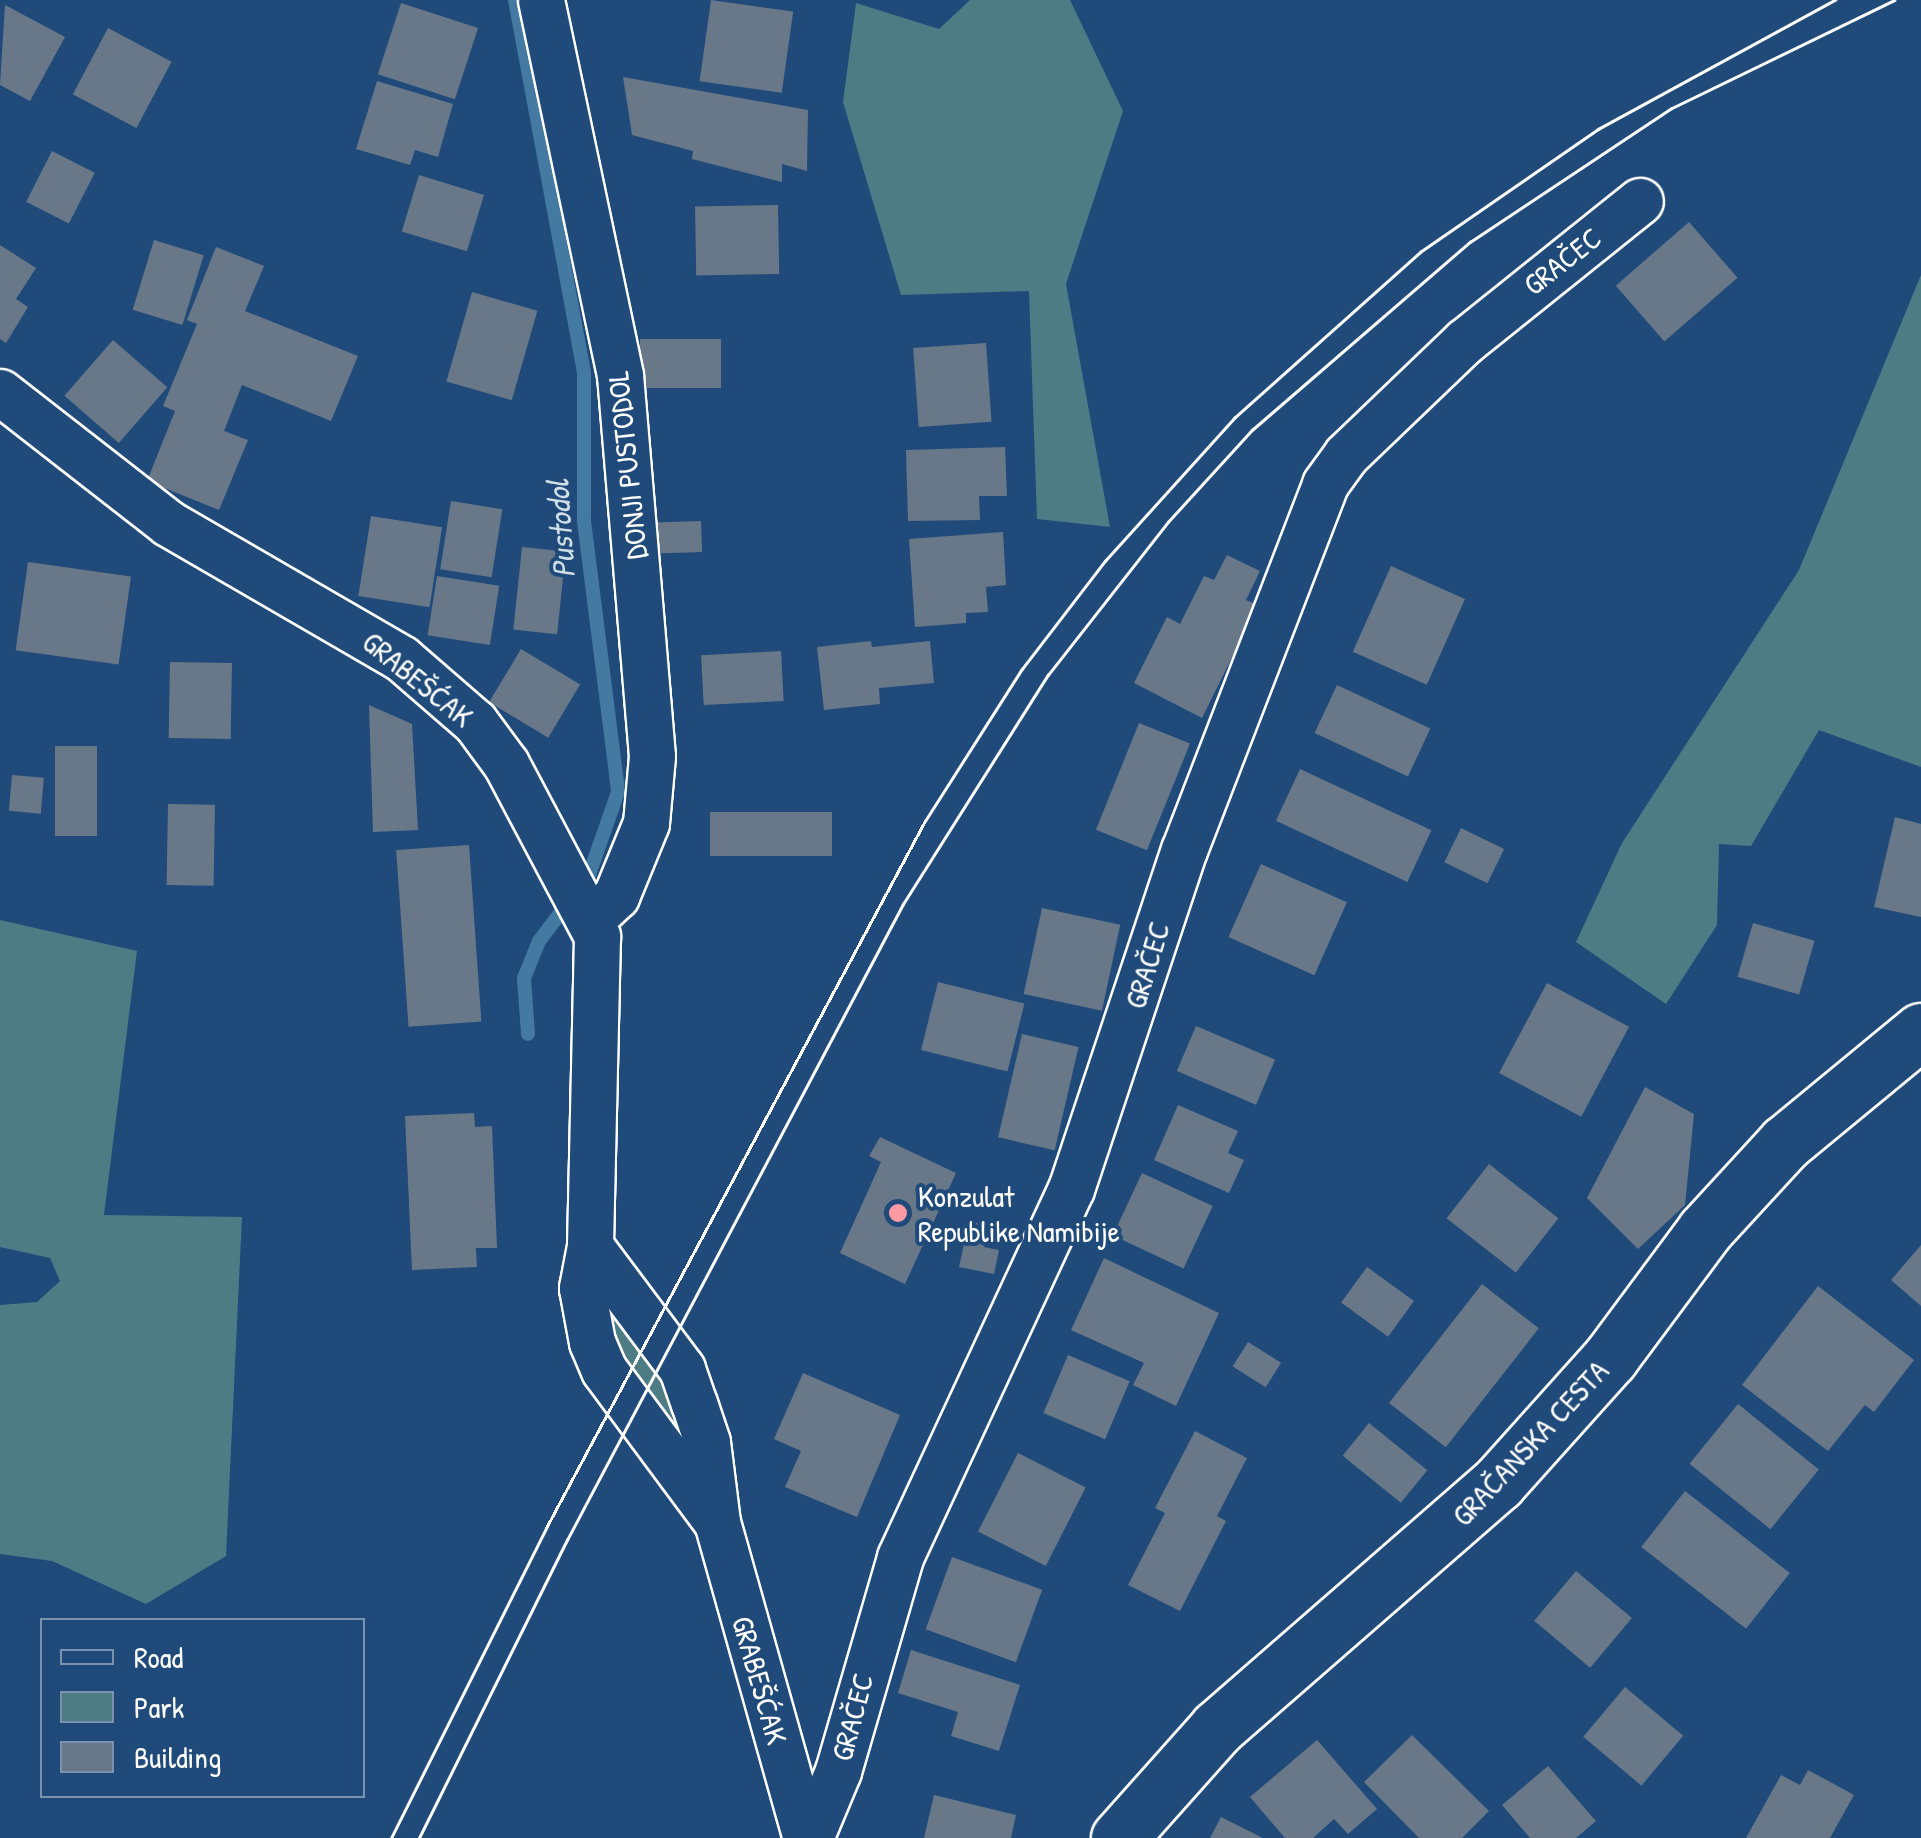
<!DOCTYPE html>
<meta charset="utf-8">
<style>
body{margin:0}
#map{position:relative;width:1921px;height:1838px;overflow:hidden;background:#1f4a7a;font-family:"Patrick Hand",sans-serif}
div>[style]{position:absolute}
.green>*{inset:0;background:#4e7c85}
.stream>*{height:14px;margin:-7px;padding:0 7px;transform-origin:7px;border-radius:7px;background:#447aa1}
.building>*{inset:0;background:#697888;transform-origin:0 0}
.roads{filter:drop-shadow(2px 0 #fff) drop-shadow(-2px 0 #fff) drop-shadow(0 2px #fff) drop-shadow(0 -2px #fff)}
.street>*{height:45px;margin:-22.5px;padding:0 22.5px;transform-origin:22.5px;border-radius:22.5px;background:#1f4a7a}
.secondary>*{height:55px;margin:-27.5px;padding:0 27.5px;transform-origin:27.5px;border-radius:27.5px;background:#1f4a7a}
.tram>*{height:2.5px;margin:-1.25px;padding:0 1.25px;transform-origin:1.25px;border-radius:1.25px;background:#fff}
.dots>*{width:28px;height:28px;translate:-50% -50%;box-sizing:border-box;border:5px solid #1f4a7a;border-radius:50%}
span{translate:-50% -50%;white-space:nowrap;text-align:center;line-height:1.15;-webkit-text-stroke:8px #1f4a7a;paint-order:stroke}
.street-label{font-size:30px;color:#fff}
.poi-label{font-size:30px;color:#fff}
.left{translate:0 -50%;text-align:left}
.water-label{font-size:32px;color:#d0dee8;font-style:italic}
.legend{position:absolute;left:40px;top:1618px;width:325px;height:180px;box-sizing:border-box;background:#1f4a7a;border:2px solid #7992af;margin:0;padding:12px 18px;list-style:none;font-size:30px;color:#fff}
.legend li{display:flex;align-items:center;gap:20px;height:50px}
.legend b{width:50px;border:2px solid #7992af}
</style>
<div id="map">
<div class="green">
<i style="clip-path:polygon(970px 0,1070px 0,1123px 111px,1066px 284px,1110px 527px,1037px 519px,1029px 291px,901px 295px,843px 102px,856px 3px,939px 29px)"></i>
<i style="clip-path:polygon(1921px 275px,1921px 767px,1819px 730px,1751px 846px,1719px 844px,1717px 925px,1666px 1004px,1576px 942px,1622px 843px,1799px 570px)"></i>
<i style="clip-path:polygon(0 920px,137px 951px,104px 1215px,242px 1217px,226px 1556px,146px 1604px,52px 1561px,0 1554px,0 1305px,37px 1302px,60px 1281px,50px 1258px,0 1247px)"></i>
<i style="clip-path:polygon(601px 1288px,671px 1377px,684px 1440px,621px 1368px)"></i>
</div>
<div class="stream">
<i style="left:515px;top:0;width:379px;rotate:79.5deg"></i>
<i style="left:584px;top:373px;width:148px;rotate:90deg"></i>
<i style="left:584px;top:521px;width:273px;rotate:82.8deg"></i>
<i style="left:618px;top:792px;width:88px;rotate:109.3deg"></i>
<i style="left:589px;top:875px;width:83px;rotate:127.1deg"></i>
<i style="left:539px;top:941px;width:40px;rotate:112deg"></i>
<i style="left:524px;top:978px;width:56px;rotate:85.9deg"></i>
</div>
<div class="building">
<i style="left:711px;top:0;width:83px;height:82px;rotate:8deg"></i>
<i style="left:401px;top:3px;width:81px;height:75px;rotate:18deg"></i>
<i style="clip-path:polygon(5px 5px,65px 37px,30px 101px,0 85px)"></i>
<i style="left:108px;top:28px;width:72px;height:75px;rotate:28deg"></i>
<i style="clip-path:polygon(623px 77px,808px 110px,807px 171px,782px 164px,782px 182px,692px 159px,693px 151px,632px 135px)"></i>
<i style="clip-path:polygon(377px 81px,453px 104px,438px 157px,415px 150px,410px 165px,356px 149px)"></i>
<i style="left:52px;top:151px;width:48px;height:57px;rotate:27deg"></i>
<i style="left:419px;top:175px;width:68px;height:59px;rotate:17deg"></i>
<i style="left:778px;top:205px;width:69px;height:83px;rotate:89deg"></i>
<i style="left:1689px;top:222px;width:74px;height:97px;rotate:49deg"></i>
<i style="left:154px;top:240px;width:52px;height:73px;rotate:17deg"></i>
<i style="clip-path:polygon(0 245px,36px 268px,16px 299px,28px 307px,6px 343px,0 339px)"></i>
<i style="clip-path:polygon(216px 247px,264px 266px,245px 311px,358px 356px,331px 421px,242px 385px,224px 431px,248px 440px,219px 510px,147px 481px,175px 411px,163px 406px,197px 324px,187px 320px)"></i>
<i style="left:472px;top:292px;width:68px;height:93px;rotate:16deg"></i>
<i style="left:640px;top:339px;width:81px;height:49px"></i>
<i style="left:113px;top:340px;width:72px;height:74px;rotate:41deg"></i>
<i style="left:986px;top:343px;width:79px;height:73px;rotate:86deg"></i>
<i style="clip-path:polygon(1005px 447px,1007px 496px,979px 496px,980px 520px,908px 521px,906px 450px)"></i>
<i style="left:451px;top:501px;width:52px;height:69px;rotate:9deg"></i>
<i style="left:371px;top:516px;width:72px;height:81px;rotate:9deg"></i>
<i style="left:701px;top:521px;width:31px;height:46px;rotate:88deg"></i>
<i style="clip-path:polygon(1003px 532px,1006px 585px,986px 587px,988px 612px,966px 613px,966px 623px,915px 627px,909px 539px)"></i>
<i style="left:522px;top:547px;width:44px;height:83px;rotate:6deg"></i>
<i style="clip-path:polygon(1227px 555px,1260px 571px,1246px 600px,1258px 605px,1202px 718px,1134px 683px,1167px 617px,1180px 624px,1204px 576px,1214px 580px)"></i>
<i style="left:28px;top:562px;width:104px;height:89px;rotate:8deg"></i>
<i style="left:1391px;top:566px;width:81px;height:94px;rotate:24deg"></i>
<i style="left:437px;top:576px;width:63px;height:60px;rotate:9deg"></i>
<i style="clip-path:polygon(871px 641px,872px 647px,930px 641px,934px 683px,879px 688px,880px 704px,824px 710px,817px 647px)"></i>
<i style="left:521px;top:649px;width:69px;height:62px;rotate:31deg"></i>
<i style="left:781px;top:651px;width:50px;height:80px;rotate:87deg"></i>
<i style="left:170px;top:662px;width:62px;height:76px;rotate:1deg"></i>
<i style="left:1337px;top:685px;width:103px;height:53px;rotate:25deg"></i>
<i style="clip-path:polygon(369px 705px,412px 724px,418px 830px,373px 832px)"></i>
<i style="left:1139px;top:723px;width:55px;height:115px;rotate:22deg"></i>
<i style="left:55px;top:746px;width:42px;height:90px"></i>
<i style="left:1300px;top:769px;width:145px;height:57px;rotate:25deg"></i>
<i style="left:12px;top:775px;width:32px;height:36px;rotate:5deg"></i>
<i style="left:168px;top:804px;width:47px;height:81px;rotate:1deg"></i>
<i style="left:832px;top:812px;width:44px;height:122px;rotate:90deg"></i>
<i style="clip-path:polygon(1895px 817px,1921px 824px,1921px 917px,1874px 907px)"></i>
<i style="left:1461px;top:828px;width:48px;height:38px;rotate:26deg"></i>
<i style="left:469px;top:845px;width:177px;height:73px;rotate:86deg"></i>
<i style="left:1261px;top:864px;width:94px;height:80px;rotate:24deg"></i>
<i style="left:1042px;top:908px;width:80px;height:88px;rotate:12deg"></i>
<i style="left:1753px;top:923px;width:64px;height:56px;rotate:16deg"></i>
<i style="left:938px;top:982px;width:89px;height:70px;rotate:14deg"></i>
<i style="left:1547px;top:983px;width:93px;height:102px;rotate:28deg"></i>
<i style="left:1196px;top:1026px;width:86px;height:49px;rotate:23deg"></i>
<i style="left:1022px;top:1034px;width:58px;height:106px;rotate:13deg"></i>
<i style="clip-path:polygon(1645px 1087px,1694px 1114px,1685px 1205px,1638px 1249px,1587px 1198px)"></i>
<i style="clip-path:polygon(1178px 1105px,1238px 1131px,1228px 1153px,1244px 1160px,1229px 1193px,1154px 1160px)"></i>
<i style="clip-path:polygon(474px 1113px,475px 1127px,492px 1126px,497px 1248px,476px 1248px,477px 1267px,412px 1270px,405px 1116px)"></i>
<i style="clip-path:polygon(880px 1137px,956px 1173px,905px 1284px,840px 1253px,881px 1162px,869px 1156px)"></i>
<i style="left:1489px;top:1164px;width:88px;height:69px;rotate:38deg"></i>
<i style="left:1142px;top:1173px;width:78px;height:69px;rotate:25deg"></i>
<i style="clip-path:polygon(969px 1221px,988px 1226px,984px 1247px,999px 1250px,994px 1274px,959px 1267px)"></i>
<i style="clip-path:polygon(1921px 1245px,1921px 1306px,1891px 1280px)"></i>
<i style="clip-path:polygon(1104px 1258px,1219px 1313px,1176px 1406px,1133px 1385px,1144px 1363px,1071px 1330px)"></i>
<i style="left:1367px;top:1267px;width:58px;height:44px;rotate:36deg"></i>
<i style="left:1482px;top:1284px;width:72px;height:151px;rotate:38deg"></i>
<i style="clip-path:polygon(1818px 1286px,1914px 1360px,1874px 1412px,1865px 1405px,1828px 1451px,1742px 1385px)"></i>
<i style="left:1248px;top:1342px;width:39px;height:29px;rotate:32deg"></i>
<i style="left:1068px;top:1355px;width:67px;height:63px;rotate:23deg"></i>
<i style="clip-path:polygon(803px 1373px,900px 1415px,857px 1517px,785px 1487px,801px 1451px,774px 1439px)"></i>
<i style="left:1738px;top:1404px;width:104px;height:77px;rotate:39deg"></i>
<i style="left:1369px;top:1423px;width:75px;height:42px;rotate:39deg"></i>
<i style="clip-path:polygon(1195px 1431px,1247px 1458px,1217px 1516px,1226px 1521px,1180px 1611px,1128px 1585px,1165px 1513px,1155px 1508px)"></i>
<i style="left:1018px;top:1453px;width:76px;height:88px;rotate:27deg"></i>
<i style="left:1685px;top:1491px;width:133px;height:71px;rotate:38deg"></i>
<i style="left:952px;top:1557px;width:96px;height:77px;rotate:20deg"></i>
<i style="left:1576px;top:1571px;width:73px;height:65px;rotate:40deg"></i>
<i style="clip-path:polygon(911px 1650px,1020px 1685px,999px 1751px,951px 1736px,958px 1712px,898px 1693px)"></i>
<i style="left:1625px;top:1687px;width:76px;height:65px;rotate:40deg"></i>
<i style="clip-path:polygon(1412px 1735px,1489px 1811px,1462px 1838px,1419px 1838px,1364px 1782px)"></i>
<i style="clip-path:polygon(1317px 1740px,1377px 1809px,1348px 1834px,1334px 1819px,1313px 1838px,1285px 1838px,1250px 1797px)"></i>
<i style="clip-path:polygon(1548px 1766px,1596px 1821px,1576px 1838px,1530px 1838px,1502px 1805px)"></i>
<i style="clip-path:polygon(1808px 1770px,1854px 1795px,1830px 1838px,1746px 1838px,1781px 1775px,1800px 1785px)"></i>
<i style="clip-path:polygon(934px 1795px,1016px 1815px,1011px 1838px,924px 1838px)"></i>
<i style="clip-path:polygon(1221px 1817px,1263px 1838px,1210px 1838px)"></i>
</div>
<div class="roads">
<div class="street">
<i style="left:541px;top:0;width:383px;rotate:78.1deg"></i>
<i style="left:620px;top:375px;width:382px;rotate:85.2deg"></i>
<i style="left:652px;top:756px;width:67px;rotate:95.1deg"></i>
<i style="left:646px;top:823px;width:79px;rotate:112.3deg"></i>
<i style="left:616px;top:896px;width:34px;rotate:137deg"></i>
<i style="left:0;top:392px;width:213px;rotate:37.9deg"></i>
<i style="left:168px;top:523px;width:269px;rotate:30.1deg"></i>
<i style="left:401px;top:658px;width:98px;rotate:40.9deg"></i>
<i style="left:475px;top:722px;width:52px;rotate:53.6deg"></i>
<i style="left:506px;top:764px;width:195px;rotate:62.1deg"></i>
<i style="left:597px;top:936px;width:310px;rotate:91.3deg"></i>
<i style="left:590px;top:1246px;width:43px;rotate:100.8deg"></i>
<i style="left:582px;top:1288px;width:55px;rotate:79.5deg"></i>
<i style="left:592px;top:1342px;width:30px;rotate:67deg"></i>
<i style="left:604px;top:1370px;width:189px;rotate:53.4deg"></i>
<i style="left:590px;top:1246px;width:154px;rotate:53.2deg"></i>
<i style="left:682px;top:1369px;width:36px;rotate:71deg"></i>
<i style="left:694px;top:1403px;width:41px;rotate:71.6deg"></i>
<i style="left:707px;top:1442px;width:81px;rotate:82.9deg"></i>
<i style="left:717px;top:1522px;width:328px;rotate:74.3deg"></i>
<i style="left:810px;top:1838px;width:73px;rotate:-67.3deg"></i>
<i style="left:838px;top:1771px;width:223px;rotate:-73.8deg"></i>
<i style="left:900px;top:1557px;width:406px;rotate:-65.1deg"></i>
<i style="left:1071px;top:1189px;width:357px;rotate:-71.6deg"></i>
<i style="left:1184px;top:850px;width:392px;rotate:-68.9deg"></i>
<i style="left:1325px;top:484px;width:36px;rotate:-54deg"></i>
<i style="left:1346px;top:455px;width:165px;rotate:-43.8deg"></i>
<i style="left:1465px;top:341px;width:224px;rotate:-38.7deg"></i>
</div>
<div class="secondary">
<i style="left:1119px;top:1838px;width:147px;rotate:-48.3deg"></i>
<i style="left:1217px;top:1728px;width:373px;rotate:-41.1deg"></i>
<i style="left:1498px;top:1483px;width:168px;rotate:-48.1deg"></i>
<i style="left:1610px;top:1358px;width:159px;rotate:-53.4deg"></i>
<i style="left:1705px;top:1230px;width:118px;rotate:-47.4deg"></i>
<i style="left:1785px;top:1143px;width:176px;rotate:-39.5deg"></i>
</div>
</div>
<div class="tram">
<i style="left:391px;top:1838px;width:347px;rotate:-63.4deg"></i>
<i style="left:546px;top:1528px;width:802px;rotate:-61.81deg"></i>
<i style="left:925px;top:821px;width:180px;rotate:-57.5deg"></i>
<i style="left:1022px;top:669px;width:136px;rotate:-52.5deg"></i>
<i style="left:1105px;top:561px;width:193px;rotate:-47.9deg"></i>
<i style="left:1234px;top:418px;width:249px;rotate:-41.7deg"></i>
<i style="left:1420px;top:252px;width:216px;rotate:-34.6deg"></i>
<i style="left:1598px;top:129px;width:270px;rotate:-28.6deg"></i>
<i style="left:419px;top:1838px;width:333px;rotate:-63.6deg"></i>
<i style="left:567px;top:1540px;width:719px;rotate:-62.15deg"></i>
<i style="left:903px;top:904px;width:271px;rotate:-57.7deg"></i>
<i style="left:1048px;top:675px;width:194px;rotate:-51.9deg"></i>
<i style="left:1168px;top:522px;width:125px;rotate:-47.6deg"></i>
<i style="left:1252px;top:430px;width:288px;rotate:-40.8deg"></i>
<i style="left:1470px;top:242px;width:242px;rotate:-33.6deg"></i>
<i style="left:1672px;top:108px;width:247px;rotate:-25.9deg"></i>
</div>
<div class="dots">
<i style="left:898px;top:1213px;background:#ff9aa2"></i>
</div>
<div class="street-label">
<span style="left:1562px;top:261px;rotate:-38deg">GRAČEC</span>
<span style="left:627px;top:465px;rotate:-96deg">DONJI PUSTODOL</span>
<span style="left:418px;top:679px;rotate:39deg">GRABEŠĆAK</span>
<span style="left:1147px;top:965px;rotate:-73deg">GRAČEC</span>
<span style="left:1530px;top:1443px;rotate:-47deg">GRAČANSKA CESTA</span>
<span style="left:760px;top:1680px;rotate:74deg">GRABEŠĆAK</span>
<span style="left:852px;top:1717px;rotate:-75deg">GRAČEC</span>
</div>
<div class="poi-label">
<span class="left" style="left:918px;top:1213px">Konzulat<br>Republike Namibije</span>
</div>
<div class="water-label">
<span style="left:561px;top:529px;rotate:-94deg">Pustodol</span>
</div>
<ul class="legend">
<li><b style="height:12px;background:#1f4a7a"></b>Road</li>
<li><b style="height:28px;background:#4e7c85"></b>Park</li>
<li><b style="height:28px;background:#697888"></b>Building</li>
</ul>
</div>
